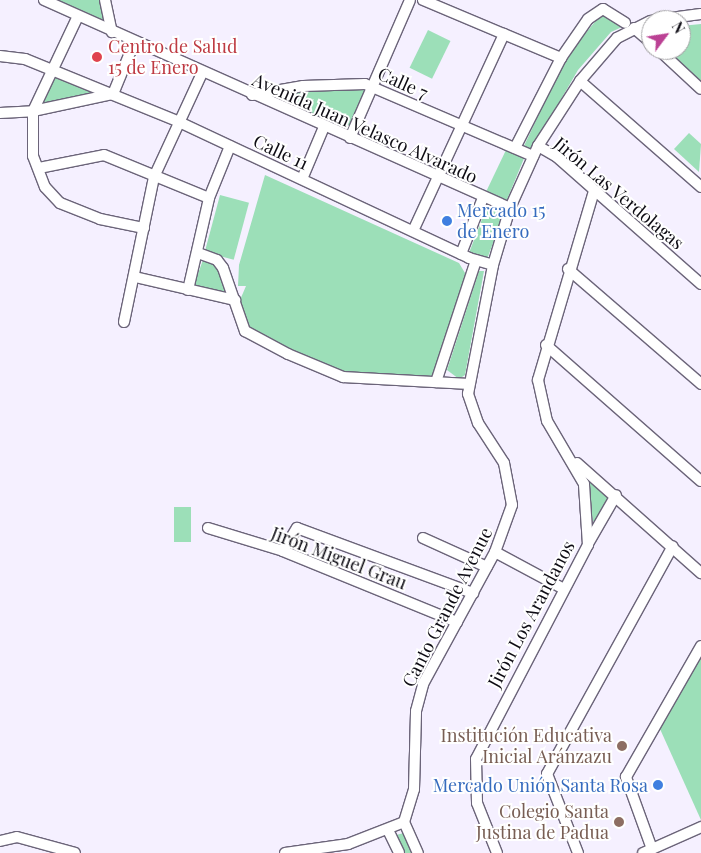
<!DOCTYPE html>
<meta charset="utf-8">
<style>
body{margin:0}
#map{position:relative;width:701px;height:853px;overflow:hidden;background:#f5f0ff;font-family:"Playfair Display",serif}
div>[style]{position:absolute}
.green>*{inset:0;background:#9cdfb8;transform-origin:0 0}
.roads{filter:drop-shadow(1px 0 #6b6479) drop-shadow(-1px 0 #6b6479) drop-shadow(0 1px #6b6479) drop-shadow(0 -1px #6b6479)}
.minor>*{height:10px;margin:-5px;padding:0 5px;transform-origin:5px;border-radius:5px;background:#fff}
.dots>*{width:14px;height:14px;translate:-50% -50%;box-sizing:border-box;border:2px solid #fff;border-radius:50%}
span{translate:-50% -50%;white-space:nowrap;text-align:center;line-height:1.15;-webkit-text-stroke:4px #fff;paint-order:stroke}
.health-label{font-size:18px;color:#be3a42}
.left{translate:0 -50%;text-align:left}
.street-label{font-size:18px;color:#0e0c14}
.shop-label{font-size:18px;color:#366cbe}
.right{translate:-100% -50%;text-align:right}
.education-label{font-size:18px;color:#785e54}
.north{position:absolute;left:641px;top:10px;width:50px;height:50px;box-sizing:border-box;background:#fff;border:1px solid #9f9ea1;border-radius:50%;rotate:59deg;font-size:14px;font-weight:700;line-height:20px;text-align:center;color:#0e0c14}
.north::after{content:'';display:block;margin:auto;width:18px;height:22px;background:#bb4194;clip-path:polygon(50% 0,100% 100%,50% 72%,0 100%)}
</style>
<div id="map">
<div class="green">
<i style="clip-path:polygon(57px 0,102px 0,105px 23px,79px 12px)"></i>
<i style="clip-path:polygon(603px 12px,622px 27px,611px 32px,578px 70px,532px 149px,523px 148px,566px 57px)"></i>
<i style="clip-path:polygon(701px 24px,701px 83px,665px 50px,681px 50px,681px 26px)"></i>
<i style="left:428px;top:30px;width:25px;height:42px;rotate:26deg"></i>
<i style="clip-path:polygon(57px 73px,98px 92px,43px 103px)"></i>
<i style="clip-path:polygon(367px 86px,348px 130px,263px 92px)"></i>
<i style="clip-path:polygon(689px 133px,701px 144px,699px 172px,674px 149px)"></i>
<i style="clip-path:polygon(506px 150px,525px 156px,506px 202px,485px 194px)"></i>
<i style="clip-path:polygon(265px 175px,459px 263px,468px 278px,435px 375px,421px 380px,329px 371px,243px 326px,240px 300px,246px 286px,238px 286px,239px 265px)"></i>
<i style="left:220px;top:195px;width:30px;height:59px;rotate:15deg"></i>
<i style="left:487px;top:206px;width:19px;height:50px;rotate:21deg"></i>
<i style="clip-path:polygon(203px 260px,215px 262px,229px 296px,193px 287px)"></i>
<i style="clip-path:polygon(479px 271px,484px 271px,465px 375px,459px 379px,447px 370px)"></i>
<i style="clip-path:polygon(591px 478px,611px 497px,597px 523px,593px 521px,586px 481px)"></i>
<i style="left:174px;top:507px;width:17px;height:35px"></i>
<i style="clip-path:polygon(701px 656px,701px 820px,660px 729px)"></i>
<i style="clip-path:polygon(404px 833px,413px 853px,403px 853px,396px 835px)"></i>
</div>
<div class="roads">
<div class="minor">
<i style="left:44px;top:0;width:510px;rotate:24.05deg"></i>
<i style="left:105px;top:0;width:33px;rotate:78deg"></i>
<i style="left:423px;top:0;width:150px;rotate:22.8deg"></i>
<i style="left:78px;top:16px;width:105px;rotate:115.3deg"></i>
<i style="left:33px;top:111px;width:45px;rotate:90deg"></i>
<i style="left:33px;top:156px;width:33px;rotate:69deg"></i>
<i style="left:45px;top:187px;width:22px;rotate:47deg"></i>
<i style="left:60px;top:203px;width:43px;rotate:21.8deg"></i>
<i style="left:100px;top:219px;width:45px;rotate:11.6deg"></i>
<i style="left:655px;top:20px;width:46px;rotate:-7.4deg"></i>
<i style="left:634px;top:28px;width:23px;rotate:41deg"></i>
<i style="left:659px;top:50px;width:57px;rotate:42.9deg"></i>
<i style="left:0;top:56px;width:25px;rotate:7deg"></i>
<i style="left:25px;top:59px;width:164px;rotate:22.2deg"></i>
<i style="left:177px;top:121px;width:323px;rotate:25.1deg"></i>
<i style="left:469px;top:258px;width:25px;rotate:16deg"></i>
<i style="left:580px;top:81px;width:161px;rotate:41.2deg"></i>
<i style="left:252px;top:95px;width:52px;rotate:-10deg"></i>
<i style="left:303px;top:86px;width:62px;rotate:-1.8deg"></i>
<i style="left:365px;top:84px;width:183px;rotate:23.2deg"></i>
<i style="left:0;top:113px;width:33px;rotate:-3deg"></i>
<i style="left:33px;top:111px;width:82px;rotate:-12deg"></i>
<i style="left:113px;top:94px;width:55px;rotate:-67.6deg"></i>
<i style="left:350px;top:138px;width:150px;rotate:-66.5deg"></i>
<i style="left:538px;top:146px;width:22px;rotate:30deg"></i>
<i style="left:557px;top:157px;width:192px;rotate:41.4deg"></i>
<i style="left:515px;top:148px;width:101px;rotate:-62.9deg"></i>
<i style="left:561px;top:58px;width:47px;rotate:-55.3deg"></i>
<i style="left:588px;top:19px;width:18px;rotate:-34deg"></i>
<i style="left:603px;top:9px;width:26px;rotate:32deg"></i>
<i style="left:39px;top:168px;width:66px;rotate:-11.3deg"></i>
<i style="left:104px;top:155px;width:113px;rotate:22.3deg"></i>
<i style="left:302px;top:179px;width:56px;rotate:-67.1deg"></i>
<i style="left:413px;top:231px;width:217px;rotate:-65.2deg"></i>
<i style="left:198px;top:253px;width:20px;rotate:20deg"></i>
<i style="left:217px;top:260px;width:10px;rotate:53deg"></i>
<i style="left:223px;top:268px;width:67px;rotate:70.8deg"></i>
<i style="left:245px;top:331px;width:49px;rotate:28.1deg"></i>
<i style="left:288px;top:354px;width:60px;rotate:22.7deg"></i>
<i style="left:343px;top:377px;width:126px;rotate:3.2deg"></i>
<i style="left:461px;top:254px;width:60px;rotate:-68.6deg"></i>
<i style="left:568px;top:269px;width:176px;rotate:40.8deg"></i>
<i style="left:135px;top:277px;width:103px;rotate:13deg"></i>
<i style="left:188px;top:290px;width:94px;rotate:-77.1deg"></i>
<i style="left:209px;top:198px;width:56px;rotate:-68deg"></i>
<i style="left:124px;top:322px;width:148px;rotate:-78.3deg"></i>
<i style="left:154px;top:177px;width:115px;rotate:-65.2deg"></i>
<i style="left:546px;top:345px;width:206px;rotate:41.3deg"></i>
<i style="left:436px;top:382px;width:128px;rotate:-71.8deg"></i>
<i style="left:577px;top:463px;width:166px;rotate:41.6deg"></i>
<i style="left:208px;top:528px;width:78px;rotate:17deg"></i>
<i style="left:283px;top:551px;width:188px;rotate:22.2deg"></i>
<i style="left:423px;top:538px;width:70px;rotate:24.4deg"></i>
<i style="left:589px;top:542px;width:54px;rotate:-60.1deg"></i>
<i style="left:283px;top:551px;width:27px;rotate:-59deg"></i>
<i style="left:297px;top:528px;width:188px;rotate:20.3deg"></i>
<i style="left:495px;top:552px;width:78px;rotate:28.2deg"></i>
<i style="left:404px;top:822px;width:34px;rotate:66deg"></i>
<i style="left:388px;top:830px;width:25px;rotate:64deg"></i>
<i style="left:0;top:841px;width:17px;rotate:-13deg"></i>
<i style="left:17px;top:837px;width:60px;rotate:15.4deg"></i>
<i style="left:652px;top:849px;width:77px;rotate:-109.9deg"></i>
<i style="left:626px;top:777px;width:151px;rotate:-60.2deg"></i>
<i style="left:285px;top:853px;width:64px;rotate:-8.1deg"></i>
<i style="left:348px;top:844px;width:60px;rotate:-21.4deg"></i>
<i style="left:404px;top:822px;width:34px;rotate:-73deg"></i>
<i style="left:414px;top:789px;width:78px;rotate:-88.5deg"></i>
<i style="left:416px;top:711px;width:28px;rotate:-75deg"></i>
<i style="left:423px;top:684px;width:150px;rotate:-61.4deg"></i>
<i style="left:495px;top:552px;width:50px;rotate:-70.1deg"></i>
<i style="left:512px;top:505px;width:43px;rotate:-100.8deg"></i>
<i style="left:504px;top:463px;width:48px;rotate:-123deg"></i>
<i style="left:478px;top:423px;width:31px;rotate:-109deg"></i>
<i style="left:468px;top:394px;width:131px;rotate:-79deg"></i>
<i style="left:493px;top:265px;width:59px;rotate:-73.4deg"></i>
<i style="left:510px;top:208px;width:68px;rotate:-65.7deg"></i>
<i style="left:538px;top:146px;width:77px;rotate:-57.1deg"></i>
<i style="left:580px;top:81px;width:57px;rotate:-49.3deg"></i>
<i style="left:617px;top:38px;width:38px;rotate:-27deg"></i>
<i style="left:497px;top:853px;width:54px;rotate:-111.8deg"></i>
<i style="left:477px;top:803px;width:44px;rotate:-91.3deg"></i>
<i style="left:476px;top:759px;width:242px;rotate:-62.4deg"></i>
<i style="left:588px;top:545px;width:61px;rotate:-93.8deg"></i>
<i style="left:584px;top:484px;width:73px;rotate:-120.4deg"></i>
<i style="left:547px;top:421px;width:42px;rotate:-102.4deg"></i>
<i style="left:538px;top:380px;width:197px;rotate:-73.5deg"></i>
<i style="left:578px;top:853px;width:85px;rotate:-111.4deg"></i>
<i style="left:547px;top:774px;width:260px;rotate:-61.1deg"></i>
<i style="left:643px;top:853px;width:64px;rotate:-24.1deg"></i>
</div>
</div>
<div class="dots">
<i style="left:97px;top:57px;background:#e0444e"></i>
<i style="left:447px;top:221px;background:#3f7fe0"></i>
<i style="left:622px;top:746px;background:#8d6e63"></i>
<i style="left:658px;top:785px;background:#3f7fe0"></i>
<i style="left:619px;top:822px;background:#8d6e63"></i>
</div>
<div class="health-label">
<span class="left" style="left:108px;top:57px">Centro de Salud<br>15 de Enero</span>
</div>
<div class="street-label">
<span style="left:403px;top:83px;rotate:24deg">Calle 7</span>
<span style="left:365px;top:128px;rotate:24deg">Avenida Juan Velasco Alvarado</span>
<span style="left:281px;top:152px;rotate:25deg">Calle 11</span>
<span style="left:619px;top:193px;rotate:40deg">Jirón Las Verdolagas</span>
<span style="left:339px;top:558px;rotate:21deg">Jirón Miguel Grau</span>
<span style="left:447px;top:607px;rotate:-63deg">Canto Grande Avenue</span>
<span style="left:531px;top:614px;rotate:-62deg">Jirón Los Arandanos</span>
</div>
<div class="shop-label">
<span class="left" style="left:457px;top:221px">Mercado 15<br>de Enero</span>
<span class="right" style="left:648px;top:785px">Mercado Unión Santa Rosa</span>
</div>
<div class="education-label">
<span class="right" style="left:612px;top:746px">Institución Educativa<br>Inicial Aránzazu</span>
<span class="right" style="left:609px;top:822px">Colegio Santa<br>Justina de Padua</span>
</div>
<div class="north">N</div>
</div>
